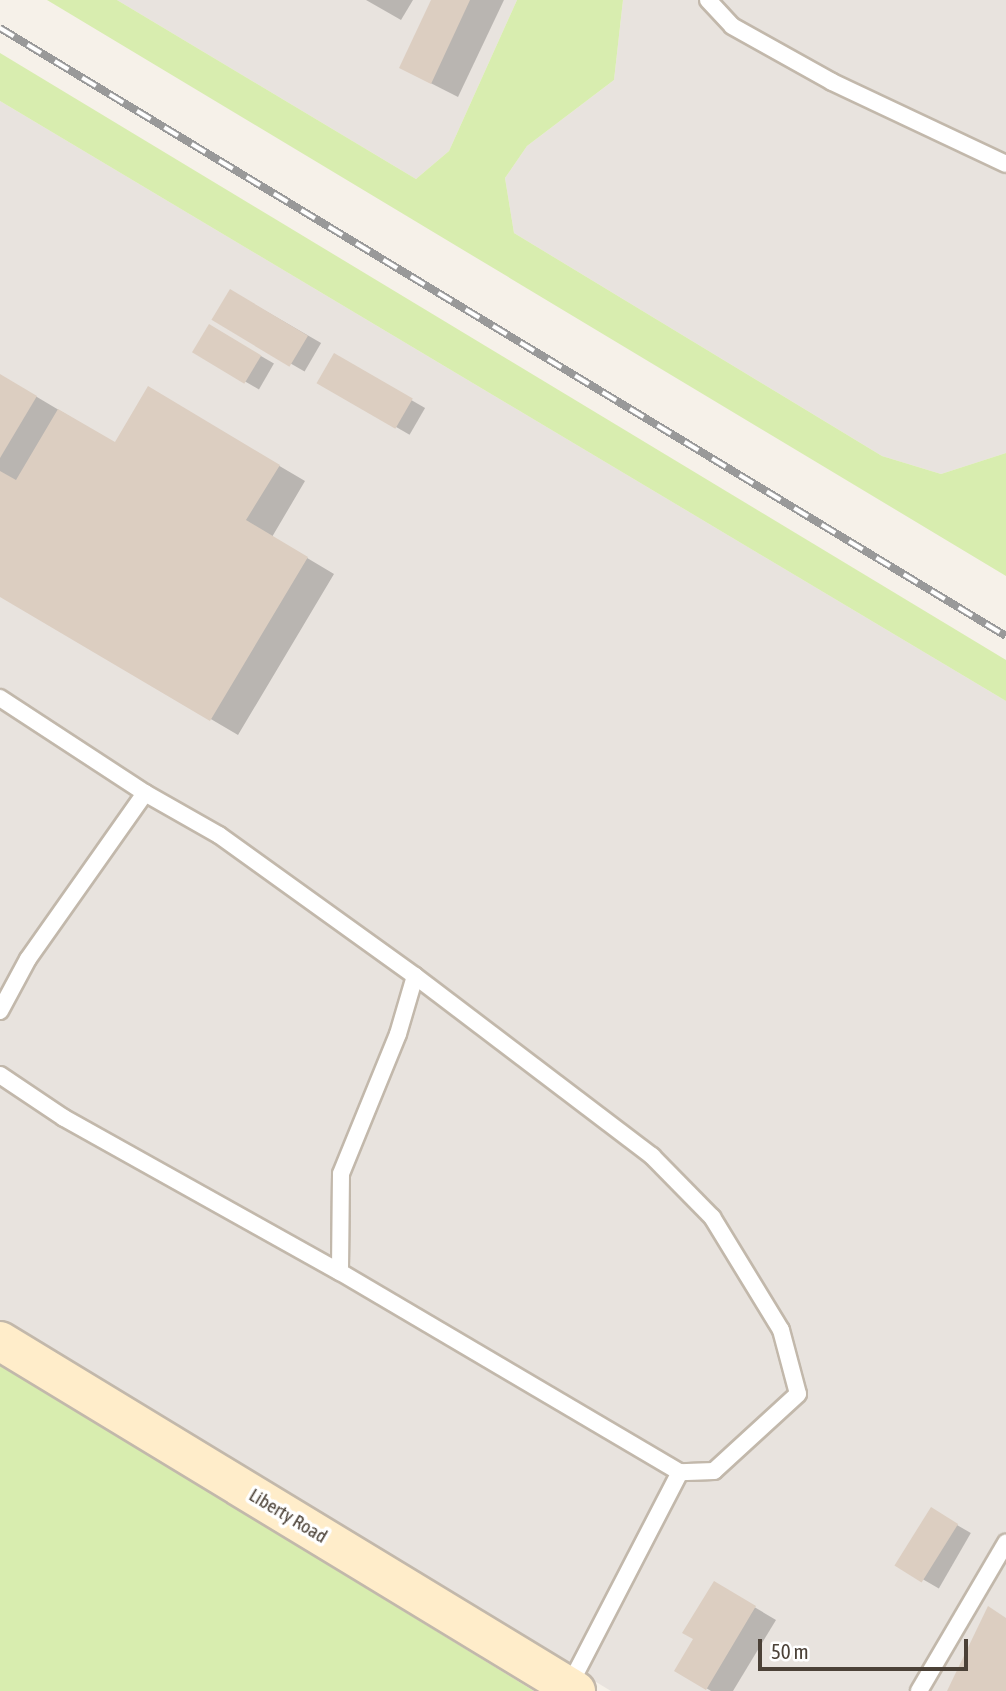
<!DOCTYPE html>
<style>
body{margin:0}
#map{position:relative;width:1006px;height:1691px;overflow:hidden;background:#f6f1e9;font-family:"Asap Condensed",sans-serif}
div>[style]{position:absolute}
.industrial>*{inset:0;background:#e8e3de}
.green>*{inset:0;background:#d8edaf}
.shadow>*{inset:0;background:#0003;transform-origin:0 0}
.building>*{inset:0;background:#dccec1;transform-origin:0 0}
.roads{filter:drop-shadow(2px 0 #c2b8ab) drop-shadow(-2px 0 #c2b8ab) drop-shadow(0 2px #c2b8ab) drop-shadow(0 -2px #c2b8ab)}
.lane>*{height:16px;margin:-8px;padding:0 8px;transform-origin:8px;border-radius:8px;background:#fff}
.secondary>*{height:38px;margin:-19px;padding:0 19px;transform-origin:19px;border-radius:19px;background:#ffedca}
.rail>*{height:8px;margin-top:-4px;transform-origin:0;background:repeating-linear-gradient(90deg,#fff 0 16px,#999 0 32px);box-sizing:border-box;border-block:2px solid #999}
span{translate:-50% -50%;white-space:nowrap;text-align:center;line-height:1.15;-webkit-text-stroke:7px #fff;paint-order:stroke}
.street-label{font-size:19px;color:#4b4137}
.scale{position:absolute;left:758px;top:1639px;width:210px;height:32px;box-sizing:border-box;border:4px solid #4b4137;border-top:0;padding-left:9px;font-size:21px;line-height:24px;white-space:nowrap;color:#4b4137;-webkit-text-stroke:5px #fff;paint-order:stroke}
</style>
<div id="map">
<div class="industrial">
<i style="clip-path:polygon(117px 0,517px 0,449px 151px,416px 179px)"></i>
<i style="clip-path:polygon(623px 0,1006px 0,1006px 453px,941px 474px,882px 456px,514px 233px,505px 178px,527px 146px,614px 80px)"></i>
<i style="clip-path:polygon(0 101px,1006px 701px,1006px 1691px,611px 1691px,0 1323px)"></i>
</div>
<div class="green">
<i style="clip-path:polygon(47px 0,117px 0,416px 179px,449px 151px,517px 0,623px 0,614px 80px,527px 146px,505px 178px,514px 233px,882px 456px,941px 474px,1006px 453px,1006px 576px)"></i>
<i style="clip-path:polygon(0 53px,1006px 660px,1006px 701px,0 101px)"></i>
<i style="clip-path:polygon(0 1364px,534px 1691px,0 1691px)"></i>
</div>
<div class="shadow">
<i style="clip-path:polygon(366px 0,413px 0,401px 20px)"></i>
<i style="clip-path:polygon(433px 0,504px 0,458px 97px,401px 68px)"></i>
<i style="left:231px;top:291px;width:104px;height:33px;rotate:30deg"></i>
<i style="left:209px;top:326px;width:75px;height:30px;rotate:30deg"></i>
<i style="left:335px;top:356px;width:104px;height:31px;rotate:30deg"></i>
<i style="clip-path:polygon(0 375px,116px 444px,148px 389px,305px 481px,272px 537px,334px 574px,238px 735px,0 595px)"></i>
<i style="left:931px;top:1510px;width:46px;height:64px;rotate:30deg"></i>
<i style="clip-path:polygon(734px 1595px,776px 1620px,733px 1691px,711px 1691px,677px 1670px)"></i>
</div>
<div class="building">
<i style="clip-path:polygon(431px 0,470px 0,431px 84px,399px 68px)"></i>
<i style="left:230px;top:289px;width:91px;height:36px;rotate:31deg"></i>
<i style="left:209px;top:324px;width:61px;height:33px;rotate:31deg"></i>
<i style="left:334px;top:353px;width:91px;height:35px;rotate:30deg"></i>
<i style="clip-path:polygon(0 374px,37px 396px,0 458px)"></i>
<i style="clip-path:polygon(148px 386px,280px 465px,246px 520px,308px 557px,210px 721px,0 597px,0 471px,16px 480px,58px 409px,115px 442px)"></i>
<i style="left:931px;top:1507px;width:32px;height:69px;rotate:32deg"></i>
<i style="clip-path:polygon(714px 1581px,756px 1606px,706px 1690px,674px 1671px,693px 1639px,682px 1633px)"></i>
<i style="clip-path:polygon(988px 1606px,1006px 1618px,1006px 1691px,947px 1691px)"></i>
</div>
<div class="roads">
<div class="lane">
<i style="left:708px;top:0;width:35px;rotate:47deg"></i>
<i style="left:732px;top:26px;width:115px;rotate:29.2deg"></i>
<i style="left:832px;top:82px;width:192px;rotate:25.2deg"></i>
<i style="left:0;top:698px;width:173px;rotate:33.2deg"></i>
<i style="left:415px;top:976px;width:298px;rotate:37.2deg"></i>
<i style="left:652px;top:1156px;width:86px;rotate:45.5deg"></i>
<i style="left:712px;top:1217px;width:132px;rotate:58.6deg"></i>
<i style="left:781px;top:1330px;width:66px;rotate:75.1deg"></i>
<i style="left:798px;top:1394px;width:114px;rotate:137.5deg"></i>
<i style="left:714px;top:1471px;width:34px;rotate:178deg"></i>
<i style="left:0;top:1011px;width:59px;rotate:-61.7deg"></i>
<i style="left:28px;top:959px;width:203px;rotate:-54.8deg"></i>
<i style="left:145px;top:793px;width:85px;rotate:29.6deg"></i>
<i style="left:219px;top:835px;width:241px;rotate:35.7deg"></i>
<i style="left:415px;top:976px;width:60px;rotate:106.3deg"></i>
<i style="left:398px;top:1034px;width:151px;rotate:112.2deg"></i>
<i style="left:341px;top:1174px;width:98px;rotate:90.6deg"></i>
<i style="left:0;top:1075px;width:77px;rotate:33.9deg"></i>
<i style="left:64px;top:1118px;width:316px;rotate:29.2deg"></i>
<i style="left:340px;top:1272px;width:394px;rotate:30.5deg"></i>
<i style="left:680px;top:1472px;width:241px;rotate:117.4deg"></i>
<i style="left:919px;top:1691px;width:172px;rotate:-59.6deg"></i>
</div>
<div class="secondary">
<i style="left:0;top:1341px;width:674px;rotate:31.28deg"></i>
</div>
</div>
<div class="rail">
<i style="left:0;top:28px;width:1175px;rotate:31.15deg"></i>
</div>
<div class="street-label">
<span style="left:288px;top:1516px;rotate:31deg">Liberty Road</span>
</div>
<div class="scale">50 m</div>
</div>
